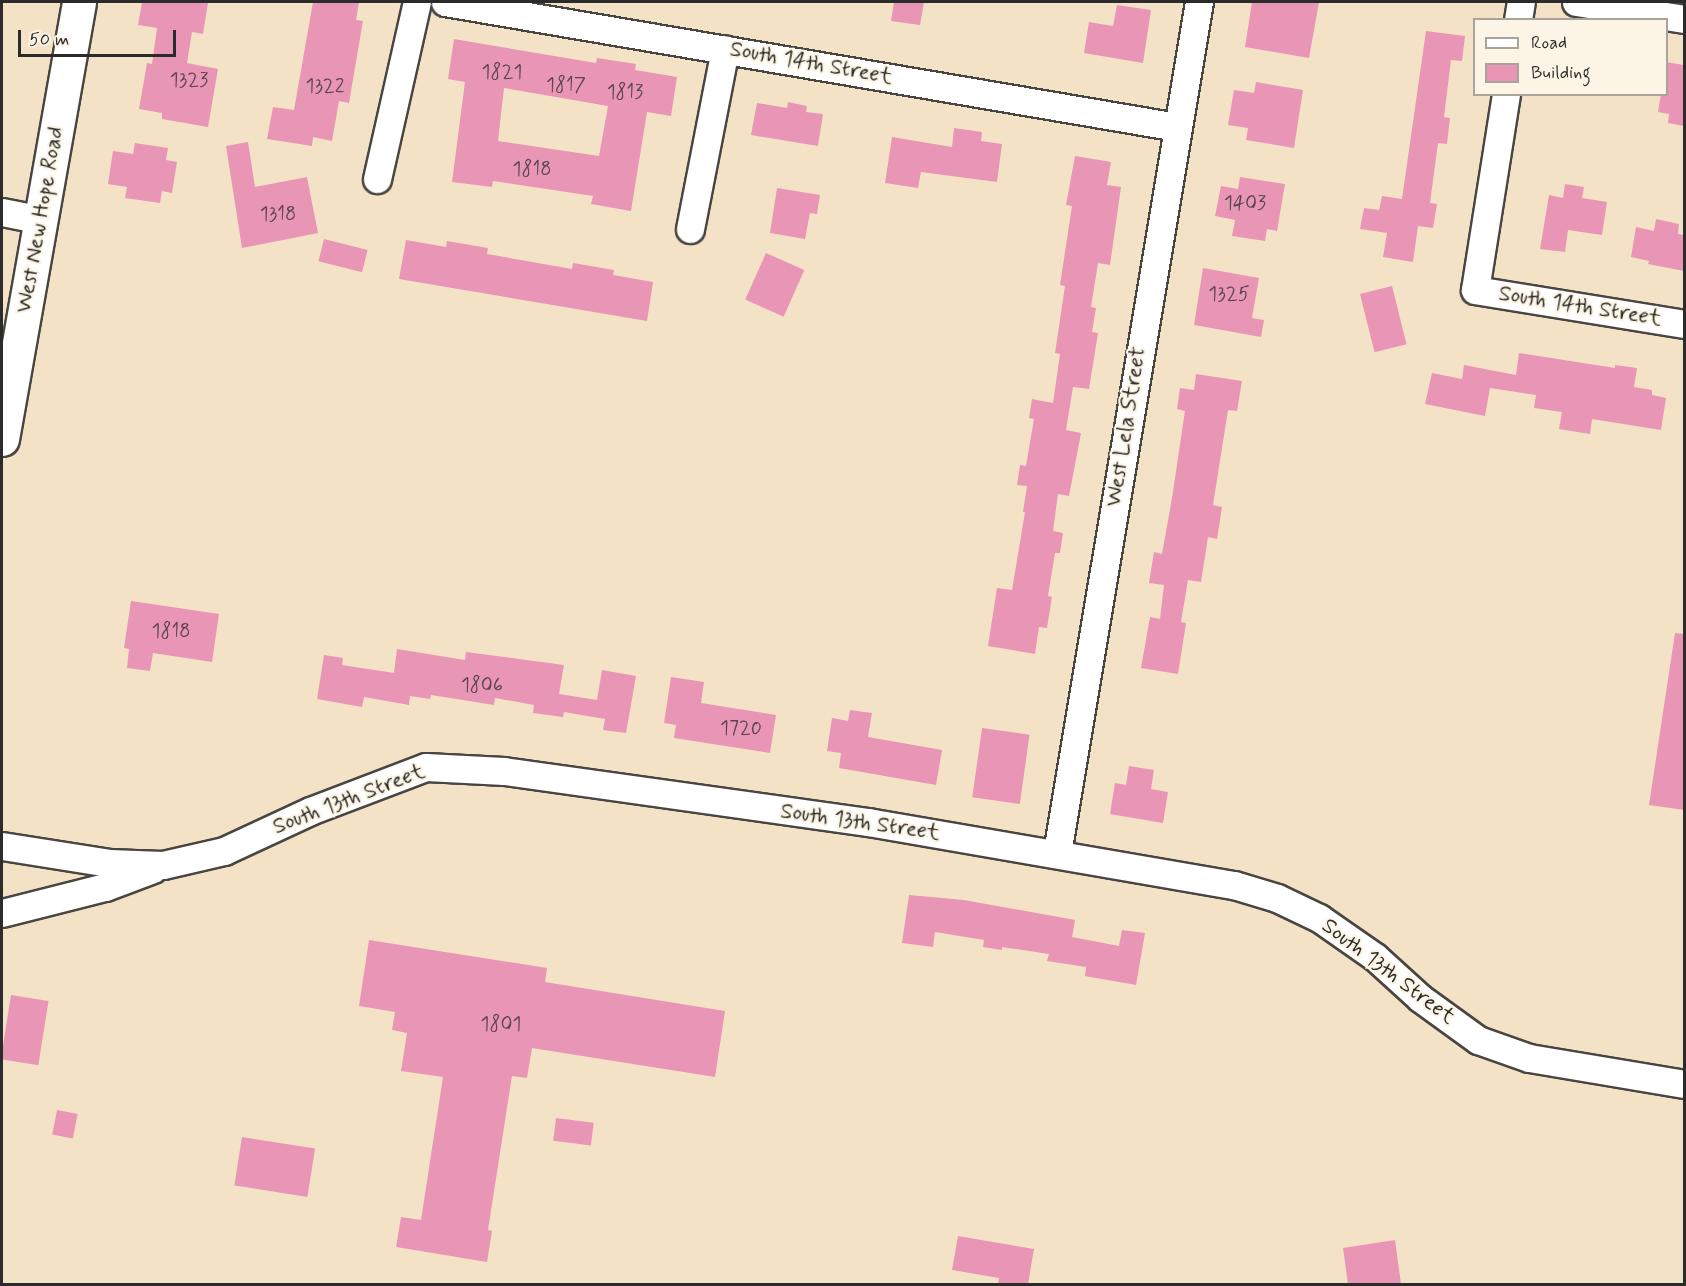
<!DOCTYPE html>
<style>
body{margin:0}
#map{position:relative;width:1686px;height:1286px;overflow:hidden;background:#f4e2c7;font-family:Mynerve,sans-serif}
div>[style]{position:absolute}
.building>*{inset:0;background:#e996b6;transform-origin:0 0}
.roads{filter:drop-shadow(2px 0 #494642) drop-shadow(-2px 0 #494642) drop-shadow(0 2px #494642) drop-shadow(0 -2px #494642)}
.minor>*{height:27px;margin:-13.5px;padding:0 13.5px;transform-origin:13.5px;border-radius:13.5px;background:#fff}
.major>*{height:33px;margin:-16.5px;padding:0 16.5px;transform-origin:16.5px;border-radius:16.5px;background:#fff}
span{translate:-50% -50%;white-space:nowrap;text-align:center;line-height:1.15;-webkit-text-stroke:4.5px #fcf5e5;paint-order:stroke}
.number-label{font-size:20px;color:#5a464e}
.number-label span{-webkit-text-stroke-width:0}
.street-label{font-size:22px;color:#2b2b2b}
.frame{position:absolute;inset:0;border:3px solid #2b2b2b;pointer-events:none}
.legend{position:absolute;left:1473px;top:18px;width:195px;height:78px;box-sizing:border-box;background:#fcf5e5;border:2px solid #a8a49b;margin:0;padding:8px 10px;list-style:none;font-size:18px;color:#2b2b2b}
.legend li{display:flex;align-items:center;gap:12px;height:30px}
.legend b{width:30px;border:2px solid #a8a49b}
.scale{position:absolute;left:18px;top:30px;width:158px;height:27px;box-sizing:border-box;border:3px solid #2b2b2b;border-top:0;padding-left:8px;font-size:18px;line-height:21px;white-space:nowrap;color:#2b2b2b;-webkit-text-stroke:4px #fcf5e5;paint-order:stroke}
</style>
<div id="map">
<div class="building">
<i style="clip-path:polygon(142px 2px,208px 3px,203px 34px,192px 32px,187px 63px,218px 69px,208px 127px,162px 119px,162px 113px,139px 109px,147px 63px,152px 64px,157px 28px,138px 25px)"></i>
<i style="clip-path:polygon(313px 2px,359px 2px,356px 20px,363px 21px,349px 103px,339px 101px,332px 141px,313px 137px,312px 146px,267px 139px,273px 107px,294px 110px)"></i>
<i style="clip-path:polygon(894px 2px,924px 2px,920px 25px,891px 21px)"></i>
<i style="clip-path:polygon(1252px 2px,1319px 2px,1309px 58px,1245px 47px)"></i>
<i style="clip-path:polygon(1117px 5px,1151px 10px,1143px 63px,1084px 53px,1089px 22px,1113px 26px)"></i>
<i style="clip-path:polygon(1426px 31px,1465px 36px,1462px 61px,1451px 60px,1444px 117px,1450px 118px,1447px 144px,1438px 143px,1430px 203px,1437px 204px,1433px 228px,1418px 226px,1413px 262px,1383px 257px,1387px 233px,1360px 229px,1364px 208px,1379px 210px,1382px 196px,1402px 199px)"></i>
<i style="clip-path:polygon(evenodd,454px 39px,596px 63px,597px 58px,636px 64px,635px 70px,677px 77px,671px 116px,647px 112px,631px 211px,591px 204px,593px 196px,493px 181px,492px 187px,452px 182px,465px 82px,448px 79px,454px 39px,504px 88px,608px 106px,599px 156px,498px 141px,504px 88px)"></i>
<i style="clip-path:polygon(1666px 62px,1684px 65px,1684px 126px,1668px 123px,1669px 114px,1658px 112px,1661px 94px,1666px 94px)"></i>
<i style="clip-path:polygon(1256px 82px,1303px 90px,1294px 148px,1246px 140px,1248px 128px,1228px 125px,1234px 90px,1254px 93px)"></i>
<i style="clip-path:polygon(788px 102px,807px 106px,806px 112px,823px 114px,818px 146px,751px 135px,757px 103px,787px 108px)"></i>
<i style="clip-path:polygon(954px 128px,982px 132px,981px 141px,1002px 144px,997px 182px,921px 172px,918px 188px,885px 183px,892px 137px,952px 147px)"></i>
<i style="clip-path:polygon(248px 142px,255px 187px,307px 177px,318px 233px,242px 248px,226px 146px)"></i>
<i style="clip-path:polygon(135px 143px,168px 148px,166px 160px,177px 162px,172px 193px,162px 191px,160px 203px,125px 198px,127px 187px,108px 184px,113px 151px,133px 154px)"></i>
<i style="clip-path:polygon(1075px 156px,1111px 162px,1107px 185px,1121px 187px,1110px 265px,1098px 263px,1091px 307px,1096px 308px,1092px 332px,1098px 333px,1089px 389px,1073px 387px,1066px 430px,1081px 433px,1069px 496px,1058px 494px,1053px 531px,1063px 533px,1060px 553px,1055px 553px,1048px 596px,1052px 597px,1047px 628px,1039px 627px,1035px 654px,988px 646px,997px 588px,1012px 590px,1025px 512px,1023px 512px,1027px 486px,1017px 485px,1020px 465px,1026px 466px,1034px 419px,1029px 418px,1032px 399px,1053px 403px,1060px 354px,1055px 353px,1065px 286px,1060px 285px,1072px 206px,1066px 205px)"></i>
<i style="clip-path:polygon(1240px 177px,1285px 184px,1277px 231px,1267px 229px,1265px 241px,1232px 236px,1235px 220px,1215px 216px,1221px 186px,1238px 189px)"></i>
<i style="clip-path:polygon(1565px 184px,1584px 187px,1582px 198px,1607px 202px,1602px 235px,1568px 230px,1565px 252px,1540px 249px,1549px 195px,1563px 198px)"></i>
<i style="clip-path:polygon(777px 188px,820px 195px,817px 214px,810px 213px,805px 239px,770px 233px)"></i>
<i style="clip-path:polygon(1656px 219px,1679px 224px,1678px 234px,1684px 235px,1684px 271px,1648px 264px,1649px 261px,1631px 257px,1636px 227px,1654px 231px)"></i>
<i style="left:324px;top:239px;width:45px;height:23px;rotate:14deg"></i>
<i style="clip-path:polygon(406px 240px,446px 247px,447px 241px,488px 248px,487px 254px,572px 269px,573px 263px,614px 270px,613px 275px,653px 282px,647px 321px,399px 279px)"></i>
<i style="left:766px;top:253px;width:42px;height:51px;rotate:24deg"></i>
<i style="clip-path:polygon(1203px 268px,1259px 278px,1252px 318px,1264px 320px,1261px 337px,1194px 325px)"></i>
<i style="left:1392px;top:286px;width:60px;height:33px;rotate:76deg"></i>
<i style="clip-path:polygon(1519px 353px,1615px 368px,1615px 365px,1637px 368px,1634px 387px,1652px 390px,1652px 395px,1666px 398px,1661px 430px,1592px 419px,1590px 434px,1559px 429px,1562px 412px,1534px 408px,1536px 395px,1490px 388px,1485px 416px,1425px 404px,1432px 373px,1462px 379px,1464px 365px,1516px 375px)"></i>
<i style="clip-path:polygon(1196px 374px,1242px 381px,1237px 411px,1228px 410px,1213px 505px,1222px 507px,1217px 539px,1208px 537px,1201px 582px,1188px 580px,1181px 622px,1186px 623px,1178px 674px,1141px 668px,1150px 617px,1160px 619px,1164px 585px,1149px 583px,1154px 552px,1162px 554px,1172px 498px,1185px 411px,1177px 409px,1180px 388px,1194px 390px)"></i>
<i style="clip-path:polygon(131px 601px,219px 614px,212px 662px,153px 653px,150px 671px,127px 668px,129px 649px,124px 648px)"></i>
<i style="clip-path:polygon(1675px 633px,1684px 634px,1684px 810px,1649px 805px)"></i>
<i style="clip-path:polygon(397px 649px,465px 660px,466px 652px,564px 665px,559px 694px,597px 700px,602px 670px,636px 676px,626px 733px,603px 730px,605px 719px,564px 712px,563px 717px,533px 713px,534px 705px,495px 698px,494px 705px,431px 695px,430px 699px,410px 696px,409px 705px,364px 697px,362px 707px,317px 699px,324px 655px,343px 658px,342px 665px,394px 673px)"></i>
<i style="clip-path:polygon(671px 677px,704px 682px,701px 703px,776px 715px,770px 753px,674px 738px,676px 725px,664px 723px)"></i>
<i style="clip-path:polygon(850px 710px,872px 713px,868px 737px,942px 750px,936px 785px,839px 768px,841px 753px,827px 751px,832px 718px,848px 721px)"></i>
<i style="left:982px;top:728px;width:48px;height:70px;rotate:8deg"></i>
<i style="clip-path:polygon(1129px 766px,1154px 770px,1151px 789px,1168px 792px,1163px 823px,1110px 814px,1115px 783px,1126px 785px)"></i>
<i style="clip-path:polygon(909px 895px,964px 900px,1075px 920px,1072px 937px,1119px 946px,1122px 930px,1145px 933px,1136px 985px,1085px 976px,1086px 967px,1047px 961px,1049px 954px,1002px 947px,1002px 950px,983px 947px,984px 940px,935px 932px,933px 947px,902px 943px)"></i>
<i style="clip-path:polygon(369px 940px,547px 968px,545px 982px,725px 1011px,715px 1077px,532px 1048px,527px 1078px,512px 1076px,488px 1230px,492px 1231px,487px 1262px,396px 1247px,401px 1217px,421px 1220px,443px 1077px,401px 1071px,407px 1033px,392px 1030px,395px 1012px,359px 1006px)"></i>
<i style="left:11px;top:995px;width:38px;height:65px;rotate:9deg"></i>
<i style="left:57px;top:1110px;width:21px;height:25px;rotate:11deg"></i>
<i style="left:556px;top:1118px;width:38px;height:23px;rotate:7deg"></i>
<i style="left:242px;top:1137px;width:74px;height:49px;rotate:9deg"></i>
<i style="clip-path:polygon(958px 1236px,1034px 1249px,1028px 1284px,998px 1284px,999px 1278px,952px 1270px)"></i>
<i style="clip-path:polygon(1395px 1240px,1401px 1284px,1348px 1284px,1343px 1248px)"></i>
</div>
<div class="roads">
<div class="minor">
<i style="left:445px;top:2px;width:743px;rotate:9.69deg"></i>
<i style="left:1576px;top:2px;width:109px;rotate:8.9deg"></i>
<i style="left:1518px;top:20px;width:18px;rotate:-81deg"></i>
<i style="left:1506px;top:94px;width:198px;rotate:99deg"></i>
<i style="left:1475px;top:290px;width:212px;rotate:9.2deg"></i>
<i style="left:377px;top:179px;width:181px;rotate:-77.3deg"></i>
<i style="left:2px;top:212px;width:41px;rotate:11.3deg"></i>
<i style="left:690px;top:229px;width:183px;rotate:-79deg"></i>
<i style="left:2px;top:846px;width:108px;rotate:9deg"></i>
<i style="left:109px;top:863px;width:54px;rotate:2.1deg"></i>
<i style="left:163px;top:865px;width:63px;rotate:-12.9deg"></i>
<i style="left:224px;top:851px;width:95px;rotate:-24.9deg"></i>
<i style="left:310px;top:811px;width:124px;rotate:-20.8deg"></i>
<i style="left:426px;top:767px;width:78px;rotate:2.9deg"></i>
<i style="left:504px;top:771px;width:368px;rotate:8deg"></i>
<i style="left:868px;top:822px;width:371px;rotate:9.8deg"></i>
<i style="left:1234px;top:885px;width:45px;rotate:16.8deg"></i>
<i style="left:1277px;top:898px;width:47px;rotate:25.5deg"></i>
<i style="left:1319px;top:918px;width:68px;rotate:34.9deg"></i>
<i style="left:1375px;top:957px;width:61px;rotate:42.3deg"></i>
<i style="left:1420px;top:998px;width:72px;rotate:35.9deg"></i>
<i style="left:1478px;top:1040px;width:54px;rotate:19.4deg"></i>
<i style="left:1529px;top:1058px;width:157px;rotate:9.5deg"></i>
<i style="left:1057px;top:853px;width:863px;rotate:-80.53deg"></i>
<i style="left:2px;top:913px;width:106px;rotate:-14.2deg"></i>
<i style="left:105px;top:887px;width:51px;rotate:-20.6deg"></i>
</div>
<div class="major">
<i style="left:2px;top:439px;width:444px;rotate:-80deg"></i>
</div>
</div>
<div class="number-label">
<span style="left:502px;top:72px">1821</span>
<span style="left:189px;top:80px">1323</span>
<span style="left:566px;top:85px">1817</span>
<span style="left:325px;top:86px">1322</span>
<span style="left:625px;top:92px">1813</span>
<span style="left:532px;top:169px">1818</span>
<span style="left:1245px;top:203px">1403</span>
<span style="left:278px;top:214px">1318</span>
<span style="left:1229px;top:294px">1325</span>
<span style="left:171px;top:631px">1818</span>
<span style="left:482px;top:685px">1806</span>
<span style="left:741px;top:728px">1720</span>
<span style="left:501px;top:1024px">1801</span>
</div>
<div class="street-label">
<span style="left:811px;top:64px;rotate:10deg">South 14th Street</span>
<span style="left:41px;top:220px;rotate:-80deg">West New Hope Road</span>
<span style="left:1580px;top:307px;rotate:9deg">South 14th Street</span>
<span style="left:1127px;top:427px;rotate:-81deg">West Lela Street</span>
<span style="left:349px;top:800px;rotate:-21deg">South 13th Street</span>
<span style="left:860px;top:823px;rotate:8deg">South 13th Street</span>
<span style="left:1388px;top:972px;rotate:37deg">South 13th Street</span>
</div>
<div class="frame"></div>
<ul class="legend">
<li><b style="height:8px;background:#fff"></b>Road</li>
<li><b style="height:16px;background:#e996b6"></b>Building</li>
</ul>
<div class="scale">50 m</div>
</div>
